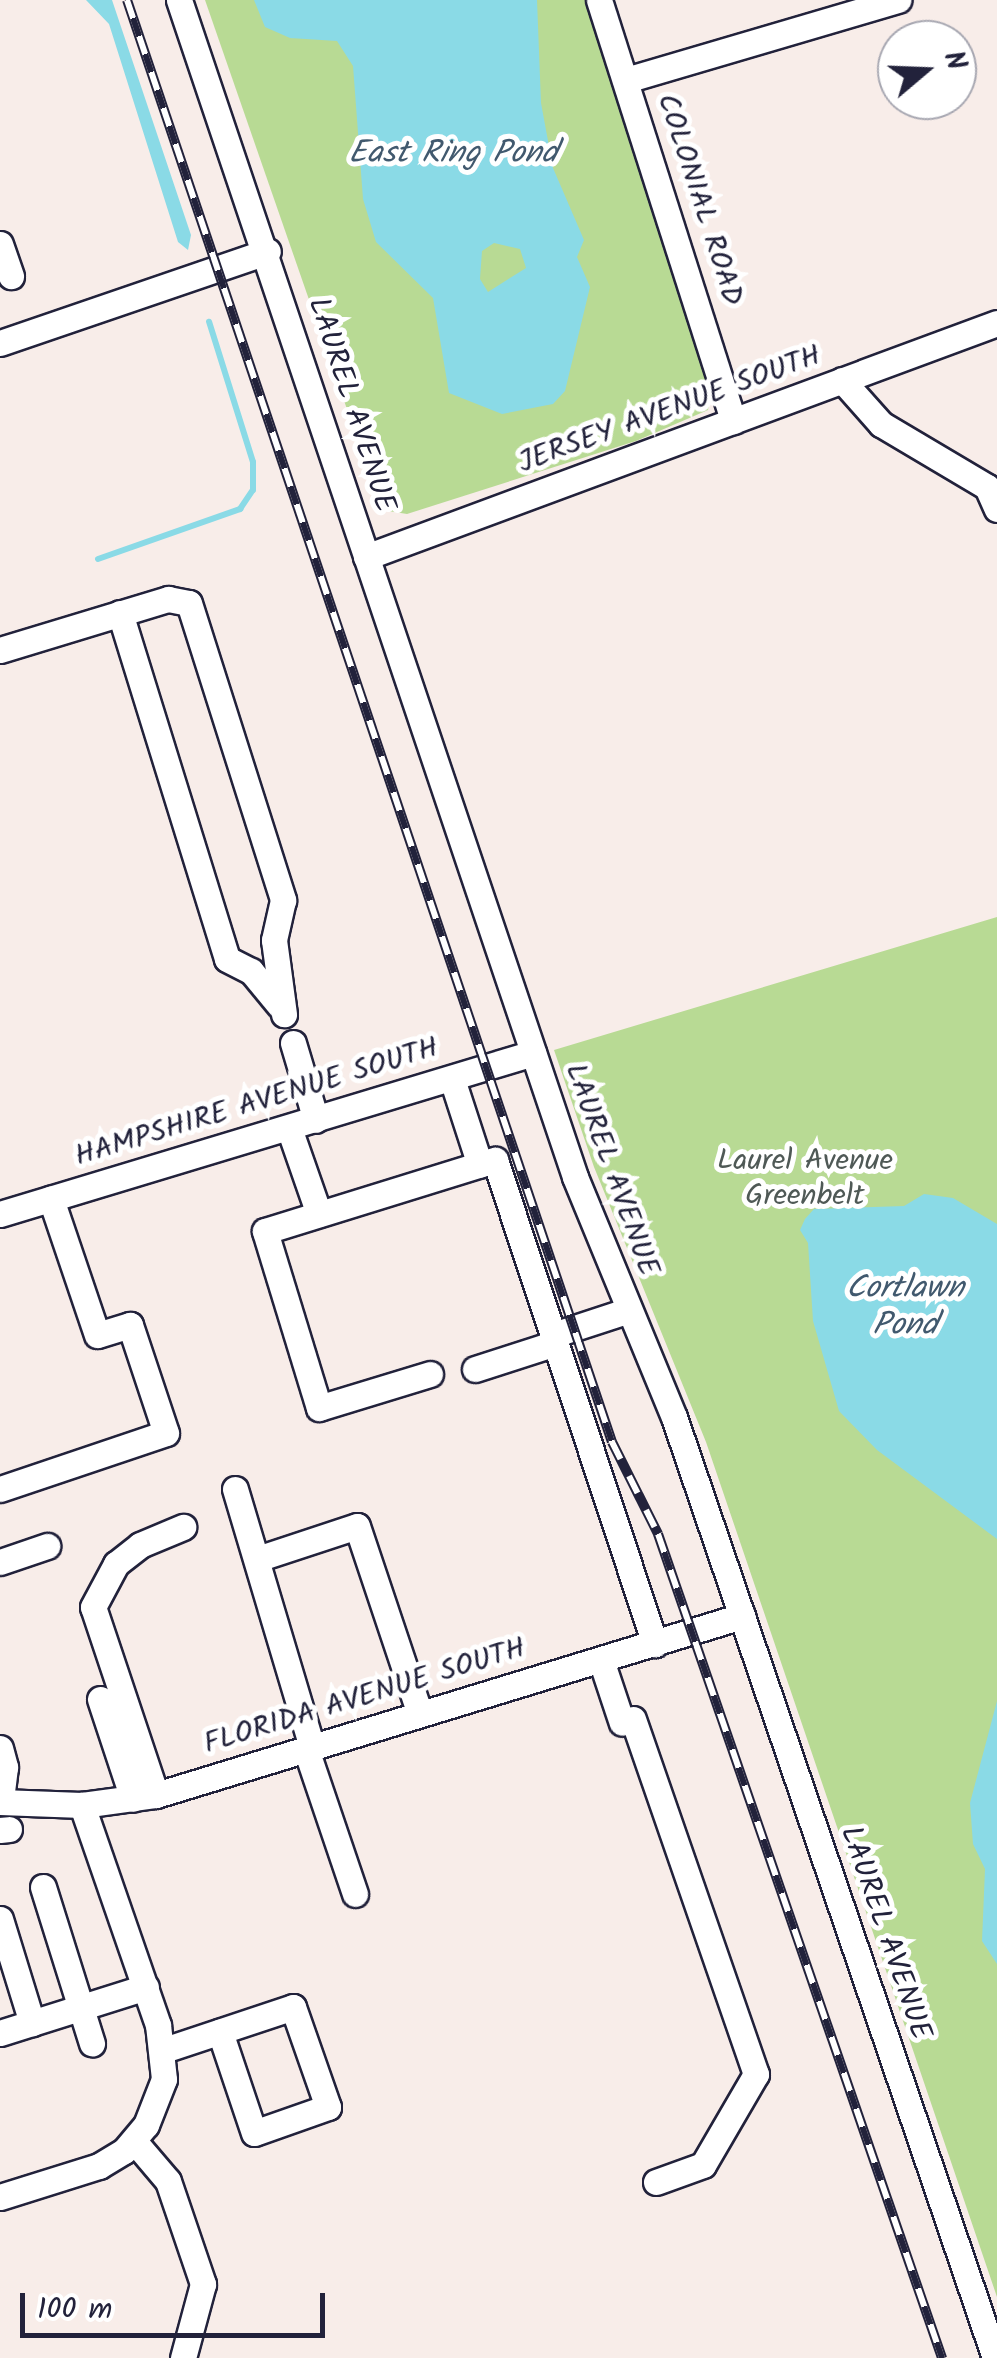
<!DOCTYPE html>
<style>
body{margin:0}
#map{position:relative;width:997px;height:2358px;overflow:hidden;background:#f8ede9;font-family:Kalam,sans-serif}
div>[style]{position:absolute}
.green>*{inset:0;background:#b8da94}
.water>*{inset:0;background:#8adae6}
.stream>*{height:6px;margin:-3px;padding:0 3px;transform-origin:3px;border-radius:3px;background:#8adae6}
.roads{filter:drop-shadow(2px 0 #22223b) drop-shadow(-2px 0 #22223b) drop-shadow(0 2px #22223b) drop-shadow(0 -2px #22223b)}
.minor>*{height:25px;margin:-12.5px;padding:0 12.5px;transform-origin:12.5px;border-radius:12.5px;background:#fff}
.rail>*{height:10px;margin-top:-5px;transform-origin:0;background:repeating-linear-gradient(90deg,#fff 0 19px,#22223b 0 38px);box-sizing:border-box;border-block:2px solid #22223b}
span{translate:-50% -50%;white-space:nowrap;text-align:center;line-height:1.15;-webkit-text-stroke:10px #fff;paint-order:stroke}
.street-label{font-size:30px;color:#22223b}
.park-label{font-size:30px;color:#4f5956}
.water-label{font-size:32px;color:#41596e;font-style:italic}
.north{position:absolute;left:877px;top:20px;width:100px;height:100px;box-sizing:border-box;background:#fff;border:2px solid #a7a7b1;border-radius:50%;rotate:71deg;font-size:28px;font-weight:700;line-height:40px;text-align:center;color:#22223b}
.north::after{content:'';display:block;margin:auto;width:35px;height:45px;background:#22223b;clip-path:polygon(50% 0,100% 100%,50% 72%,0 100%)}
.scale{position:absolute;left:20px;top:2293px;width:305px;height:45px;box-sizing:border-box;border:5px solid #22223b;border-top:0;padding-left:12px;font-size:30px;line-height:35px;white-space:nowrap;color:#22223b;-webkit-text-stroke:8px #fff;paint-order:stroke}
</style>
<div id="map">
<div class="green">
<i style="clip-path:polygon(205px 0,586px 0,713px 390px,708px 410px,636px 441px,407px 514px,382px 510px)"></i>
<i style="clip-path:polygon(997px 917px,997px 2297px,706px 1442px,594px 1167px,554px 1050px)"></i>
</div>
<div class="water">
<i style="clip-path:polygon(86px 0,112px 0,191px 235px,188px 250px,178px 242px,109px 24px)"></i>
<i style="clip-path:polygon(evenodd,254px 0,537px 0,541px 103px,553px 168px,584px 240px,577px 257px,590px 287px,565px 391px,553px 404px,502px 414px,449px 393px,433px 298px,376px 242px,363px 199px,353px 66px,337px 41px,290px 38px,265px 27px,254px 0,494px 243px,520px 249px,526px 268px,488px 292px,480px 279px,482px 251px,494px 243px)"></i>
<i style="clip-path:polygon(924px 1194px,953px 1198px,997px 1224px,997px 1539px,877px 1450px,839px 1411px,813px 1321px,808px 1243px,800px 1230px,805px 1219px,814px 1209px,904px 1206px)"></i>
<i style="clip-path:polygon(997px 1701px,997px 1964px,982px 1941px,985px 1869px,973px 1844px,970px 1803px)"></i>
</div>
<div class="stream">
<i style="left:98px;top:559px;width:151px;rotate:-19.4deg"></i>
<i style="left:240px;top:509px;width:23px;rotate:-56deg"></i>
<i style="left:253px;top:490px;width:28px;rotate:-90deg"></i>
<i style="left:253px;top:462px;width:147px;rotate:-107.4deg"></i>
</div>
<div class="roads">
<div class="minor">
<i style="left:179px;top:0;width:1242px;rotate:71.4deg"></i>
<i style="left:575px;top:1177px;width:260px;rotate:67.6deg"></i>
<i style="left:674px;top:1417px;width:994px;rotate:71.16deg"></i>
<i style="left:599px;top:0;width:442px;rotate:72.3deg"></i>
<i style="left:626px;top:80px;width:284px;rotate:-16.4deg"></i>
<i style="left:0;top:244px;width:34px;rotate:71deg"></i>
<i style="left:0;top:343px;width:283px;rotate:-18.9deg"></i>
<i style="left:842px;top:380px;width:59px;rotate:48.4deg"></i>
<i style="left:881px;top:424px;width:123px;rotate:30.7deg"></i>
<i style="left:987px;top:487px;width:24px;rotate:66deg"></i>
<i style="left:366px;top:557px;width:673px;rotate:-20.35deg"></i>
<i style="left:120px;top:613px;width:362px;rotate:72.8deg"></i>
<i style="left:227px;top:959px;width:27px;rotate:27deg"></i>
<i style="left:251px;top:971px;width:44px;rotate:50.5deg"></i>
<i style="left:0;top:650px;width:176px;rotate:-16.9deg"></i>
<i style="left:168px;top:599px;width:21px;rotate:11deg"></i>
<i style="left:189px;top:603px;width:312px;rotate:72.4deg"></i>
<i style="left:283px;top:900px;width:41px;rotate:102.7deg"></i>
<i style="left:274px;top:940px;width:75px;rotate:82.3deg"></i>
<i style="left:293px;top:1043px;width:80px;rotate:73.4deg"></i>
<i style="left:452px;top:1079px;width:90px;rotate:72deg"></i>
<i style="left:289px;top:1128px;width:91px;rotate:70.8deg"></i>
<i style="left:0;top:1214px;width:557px;rotate:-16.81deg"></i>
<i style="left:553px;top:1335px;width:80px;rotate:-18.2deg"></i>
<i style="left:475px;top:1369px;width:85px;rotate:-17.8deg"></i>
<i style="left:430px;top:1374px;width:116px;rotate:163deg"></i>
<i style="left:319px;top:1408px;width:185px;rotate:-107deg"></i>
<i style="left:265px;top:1231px;width:241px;rotate:-17.2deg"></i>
<i style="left:495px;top:1160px;width:510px;rotate:71.71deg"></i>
<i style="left:0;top:1489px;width:175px;rotate:-18.6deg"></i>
<i style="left:166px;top:1433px;width:114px;rotate:-108.4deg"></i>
<i style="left:130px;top:1325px;width:34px;rotate:163deg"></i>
<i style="left:97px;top:1335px;width:144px;rotate:-108.7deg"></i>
<i style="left:235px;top:1489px;width:269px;rotate:73.4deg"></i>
<i style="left:257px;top:1559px;width:105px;rotate:-18.3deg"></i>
<i style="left:357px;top:1526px;width:198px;rotate:71.5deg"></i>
<i style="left:0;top:1562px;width:50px;rotate:-18.8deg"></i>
<i style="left:601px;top:1660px;width:66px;rotate:71.6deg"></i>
<i style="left:100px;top:1699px;width:105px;rotate:71.7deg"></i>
<i style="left:633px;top:1719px;width:376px;rotate:70.9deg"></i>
<i style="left:756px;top:2074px;width:105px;rotate:120.2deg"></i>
<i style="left:703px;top:2165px;width:50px;rotate:160.1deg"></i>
<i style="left:0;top:1748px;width:20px;rotate:75deg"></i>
<i style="left:5px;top:1767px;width:35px;rotate:97deg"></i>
<i style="left:306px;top:1749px;width:153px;rotate:71.3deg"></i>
<i style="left:156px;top:1795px;width:198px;rotate:-108.5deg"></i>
<i style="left:93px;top:1607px;width:49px;rotate:-61.9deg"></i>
<i style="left:116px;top:1564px;width:31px;rotate:-38deg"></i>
<i style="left:140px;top:1545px;width:47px;rotate:-22.7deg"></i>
<i style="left:0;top:1802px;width:82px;rotate:2.1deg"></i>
<i style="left:82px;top:1805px;width:75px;rotate:-7.7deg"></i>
<i style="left:156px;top:1795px;width:613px;rotate:-16.99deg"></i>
<i style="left:0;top:1830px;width:9px;rotate:-6deg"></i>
<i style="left:43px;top:1887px;width:164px;rotate:72.6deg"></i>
<i style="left:0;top:1919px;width:109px;rotate:72.9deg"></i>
<i style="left:0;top:2033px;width:153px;rotate:-17.5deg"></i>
<i style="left:164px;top:2050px;width:136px;rotate:-18.4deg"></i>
<i style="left:293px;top:2007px;width:106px;rotate:70.7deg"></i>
<i style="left:328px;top:2107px;width:78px;rotate:160.6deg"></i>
<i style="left:254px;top:2133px;width:107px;rotate:-108.6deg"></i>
<i style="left:134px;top:2141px;width:52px;rotate:49.6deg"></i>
<i style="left:168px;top:2181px;width:109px;rotate:71.2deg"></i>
<i style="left:203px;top:2284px;width:77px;rotate:105.1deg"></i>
<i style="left:0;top:2197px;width:104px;rotate:-17.4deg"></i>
<i style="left:99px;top:2166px;width:29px;rotate:-31deg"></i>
<i style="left:124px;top:2151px;width:34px;rotate:-50deg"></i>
<i style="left:146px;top:2125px;width:49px;rotate:-68.6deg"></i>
<i style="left:164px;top:2079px;width:54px;rotate:-96.3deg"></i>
<i style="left:158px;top:2025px;width:233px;rotate:-109.1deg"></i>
</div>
</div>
<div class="rail">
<i style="left:127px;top:0;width:1521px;rotate:71.41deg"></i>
<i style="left:612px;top:1442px;width:103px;rotate:63.4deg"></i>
<i style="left:658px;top:1534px;width:872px;rotate:70.98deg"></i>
</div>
<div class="street-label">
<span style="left:699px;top:200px;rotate:72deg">COLONIAL ROAD</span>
<span style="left:351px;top:405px;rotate:72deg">LAUREL AVENUE</span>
<span style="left:670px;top:410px;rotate:-20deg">JERSEY AVENUE SOUTH</span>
<span style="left:257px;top:1103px;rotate:-17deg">HAMPSHIRE AVENUE SOUTH</span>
<span style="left:611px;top:1170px;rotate:70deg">LAUREL AVENUE</span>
<span style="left:365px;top:1697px;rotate:-17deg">FLORIDA AVENUE SOUTH</span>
<span style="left:885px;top:1933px;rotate:71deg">LAUREL AVENUE</span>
</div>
<div class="park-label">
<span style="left:805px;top:1178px">Laurel Avenue<br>Greenbelt</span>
</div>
<div class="water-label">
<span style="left:453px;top:154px">East Ring Pond</span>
<span style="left:905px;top:1308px">Cortlawn<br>Pond</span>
</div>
<div class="north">N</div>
<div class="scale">100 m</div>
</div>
